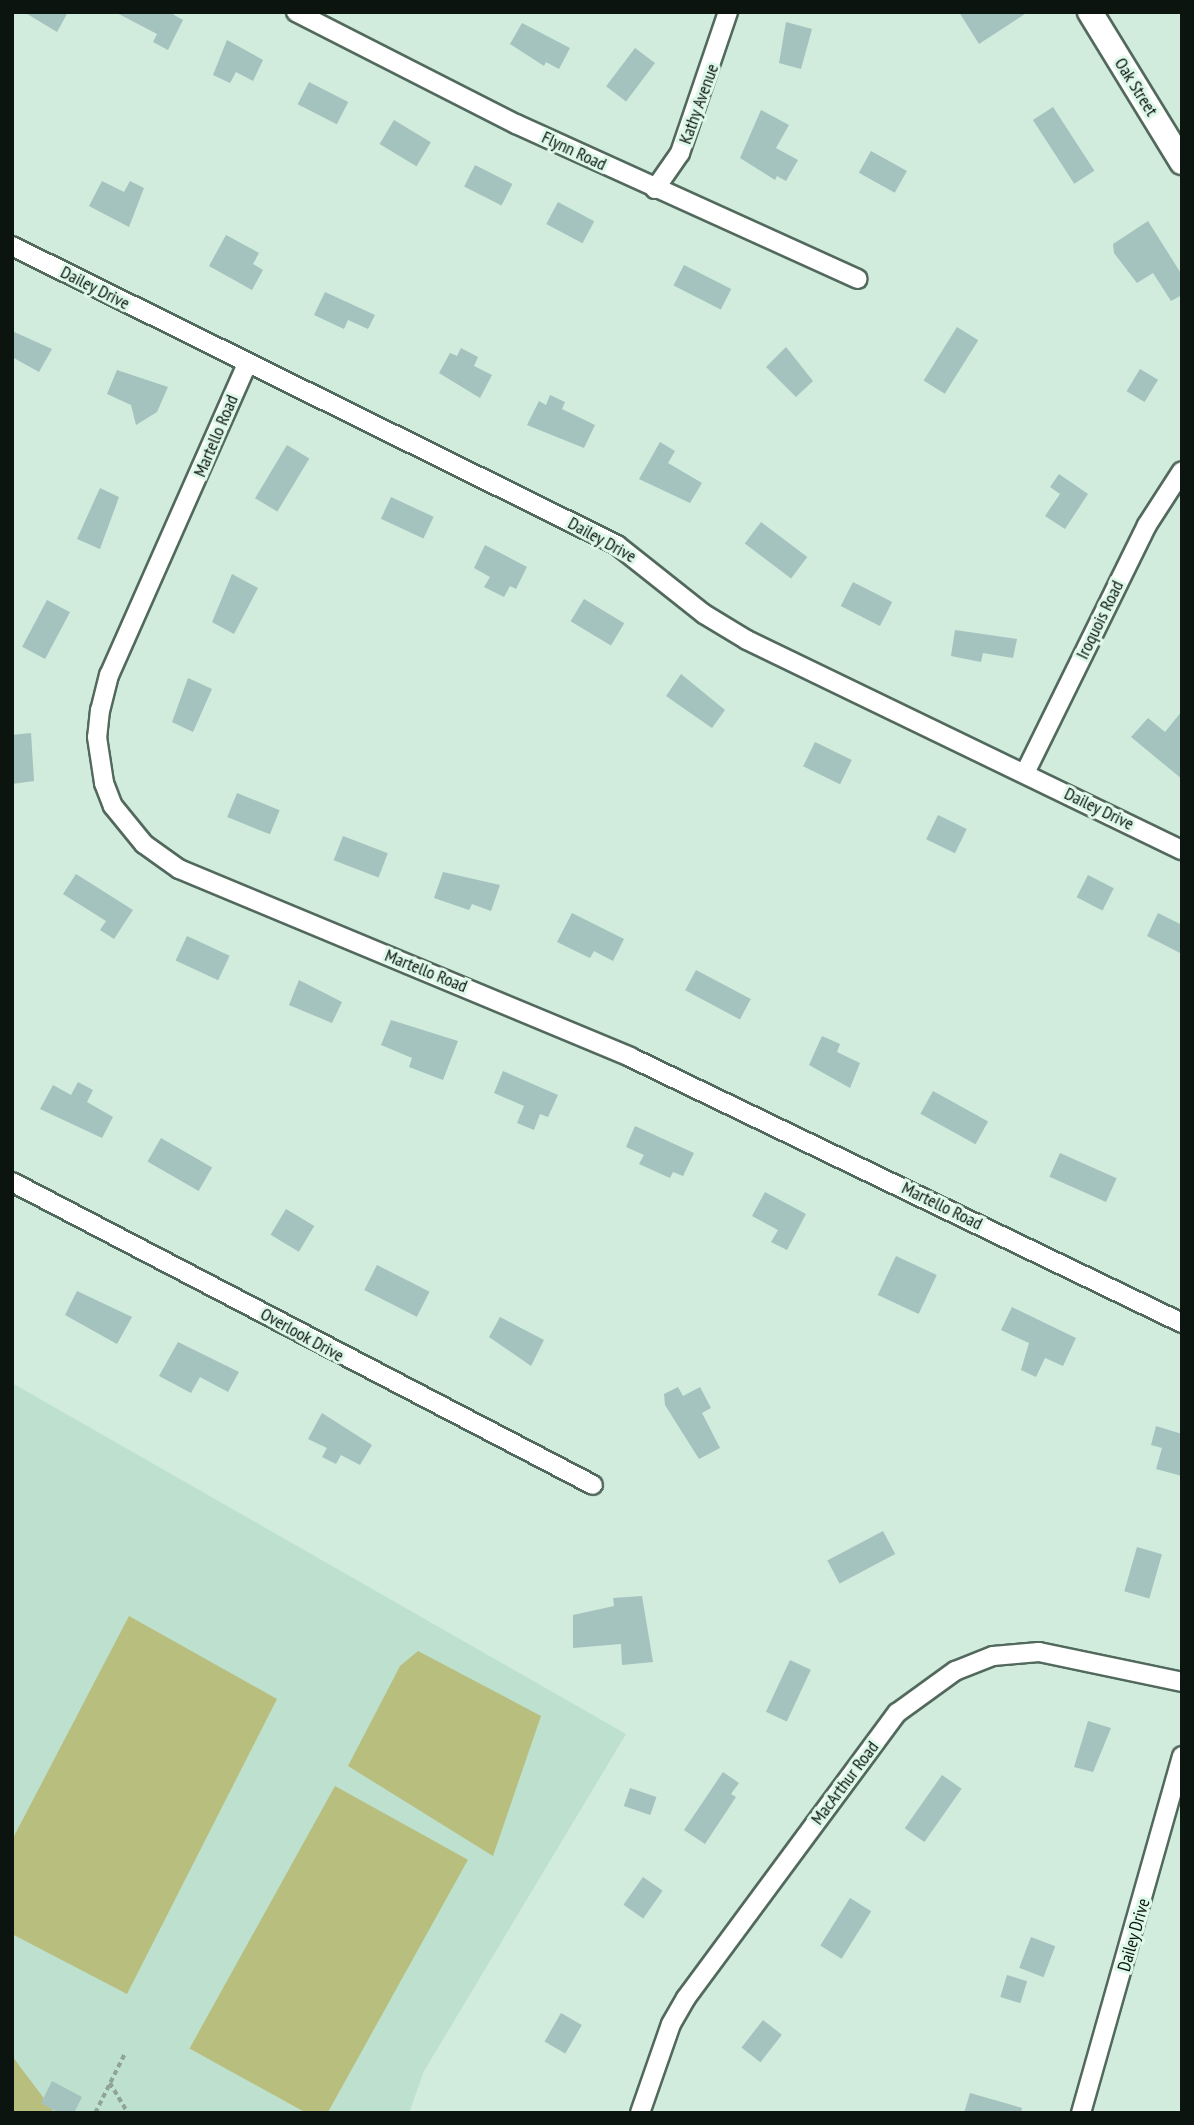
<!DOCTYPE html>
<style>
body{margin:0}
#map{position:relative;width:1194px;height:2125px;overflow:hidden;background:#d1ebdd;font-family:"PT Sans Narrow",sans-serif}
div>[style]{position:absolute}
.built>*{inset:0;background:#bee0ce}
.green>*{inset:0;background:#b8be7e;transform-origin:0 0}
.building>*{inset:0;background:#a4c2be;transform-origin:0 0}
.path>*{height:3.5px;margin-top:-1.75px;transform-origin:0;background:repeating-linear-gradient(90deg,#8fa398 0 5px,transparent 0 8.5px)}
.roads{filter:drop-shadow(2px 0 #52695d) drop-shadow(-2px 0 #52695d) drop-shadow(0 2px #52695d) drop-shadow(0 -2px #52695d)}
.minor>*{height:18px;margin:-9px;padding:0 9px;transform-origin:9px;border-radius:9px;background:#fff}
.secondary>*{height:24px;margin:-12px;padding:0 12px;transform-origin:12px;border-radius:12px;background:#fff}
span{translate:-50% -50%;white-space:nowrap;text-align:center;line-height:1.15;-webkit-text-stroke:6px #def8ea;paint-order:stroke}
.street-label{font-size:18px;color:#0b140f}
.frame{position:absolute;inset:0;border:14px solid #0b140f;pointer-events:none}
</style>
<div id="map">
<div class="built">
<i style="clip-path:polygon(12px 1383px,626px 1734px,424px 2071px,409px 2113px,12px 2113px)"></i>
</div>
<div class="green">
<i style="clip-path:polygon(129px 1616px,277px 1699px,127px 1994px,12px 1934px,12px 1840px)"></i>
<i style="clip-path:polygon(418px 1651px,541px 1716px,493px 1856px,348px 1766px,400px 1666px)"></i>
<i style="left:335px;top:1786px;width:152px;height:300px;rotate:29deg"></i>
<i style="clip-path:polygon(12px 2056px,55px 2113px,12px 2113px)"></i>
</div>
<div class="building">
<i style="clip-path:polygon(24px 12px,68px 12px,57px 32px)"></i>
<i style="clip-path:polygon(115px 12px,169px 12px,183px 20px,168px 50px,153px 42px,157px 34px)"></i>
<i style="clip-path:polygon(959px 12px,1028px 12px,979px 44px)"></i>
<i style="clip-path:polygon(786px 22px,812px 29px,801px 69px,779px 63px)"></i>
<i style="clip-path:polygon(522px 23px,570px 48px,559px 69px,546px 62px,544px 66px,510px 44px)"></i>
<i style="clip-path:polygon(227px 40px,263px 60px,253px 81px,236px 72px,230px 83px,213px 75px)"></i>
<i style="left:635px;top:48px;width:25px;height:48px;rotate:37deg"></i>
<i style="left:309px;top:82px;width:44px;height:25px;rotate:27deg"></i>
<i style="left:1053px;top:107px;width:76px;height:24px;rotate:57deg"></i>
<i style="clip-path:polygon(761px 110px,789px 125px,776px 148px,798px 160px,786px 181px,777px 176px,775px 180px,740px 158px)"></i>
<i style="left:394px;top:120px;width:43px;height:28px;rotate:31deg"></i>
<i style="left:871px;top:151px;width:41px;height:25px;rotate:29deg"></i>
<i style="left:475px;top:165px;width:42px;height:24px;rotate:27deg"></i>
<i style="clip-path:polygon(102px 181px,124px 192px,130px 181px,144px 188px,129px 227px,89px 206px)"></i>
<i style="left:558px;top:202px;width:41px;height:25px;rotate:28deg"></i>
<i style="clip-path:polygon(1148px 221px,1182px 275px,1182px 295px,1171px 301px,1153px 273px,1137px 283px,1114px 253px,1113px 244px)"></i>
<i style="clip-path:polygon(226px 235px,259px 253px,253px 264px,263px 270px,252px 290px,209px 266px)"></i>
<i style="left:684px;top:265px;width:53px;height:23px;rotate:27deg"></i>
<i style="clip-path:polygon(325px 292px,375px 315px,368px 329px,348px 320px,344px 329px,314px 315px)"></i>
<i style="left:957px;top:327px;width:25px;height:63px;rotate:32deg"></i>
<i style="clip-path:polygon(12px 331px,52px 349px,39px 372px,12px 357px)"></i>
<i style="clip-path:polygon(786px 347px,813px 381px,796px 397px,766px 367px)"></i>
<i style="clip-path:polygon(461px 348px,478px 357px,474px 366px,492px 375px,480px 398px,439px 373px,450px 353px,457px 356px)"></i>
<i style="left:1140px;top:369px;width:21px;height:26px;rotate:31deg"></i>
<i style="clip-path:polygon(117px 370px,168px 387px,157px 412px,136px 425px,131px 405px,107px 394px)"></i>
<i style="clip-path:polygon(550px 395px,565px 402px,562px 409px,595px 425px,584px 448px,527px 425px,539px 401px,546px 405px)"></i>
<i style="clip-path:polygon(660px 442px,675px 451px,668px 463px,702px 483px,690px 503px,639px 479px)"></i>
<i style="left:287px;top:445px;width:26px;height:62px;rotate:31deg"></i>
<i style="clip-path:polygon(1059px 474px,1088px 494px,1065px 529px,1045px 516px,1060px 494px,1050px 487px)"></i>
<i style="clip-path:polygon(100px 488px,119px 497px,100px 549px,77px 539px)"></i>
<i style="left:391px;top:497px;width:47px;height:24px;rotate:25deg"></i>
<i style="left:761px;top:522px;width:58px;height:27px;rotate:37deg"></i>
<i style="clip-path:polygon(485px 545px,527px 567px,516px 589px,510px 586px,504px 597px,484px 587px,490px 577px,474px 568px)"></i>
<i style="clip-path:polygon(232px 574px,258px 588px,234px 634px,212px 622px)"></i>
<i style="left:853px;top:582px;width:44px;height:27px;rotate:27deg"></i>
<i style="left:584px;top:599px;width:47px;height:26px;rotate:31deg"></i>
<i style="left:47px;top:600px;width:26px;height:53px;rotate:28deg"></i>
<i style="clip-path:polygon(955px 630px,1017px 639px,1013px 658px,983px 653px,981px 662px,951px 656px)"></i>
<i style="clip-path:polygon(681px 674px,725px 710px,712px 728px,666px 696px)"></i>
<i style="clip-path:polygon(188px 678px,212px 689px,193px 732px,172px 722px)"></i>
<i style="clip-path:polygon(1182px 711px,1182px 779px,1131px 737px,1148px 718px,1165px 732px)"></i>
<i style="clip-path:polygon(31px 733px,34px 781px,12px 784px,12px 735px)"></i>
<i style="left:815px;top:742px;width:41px;height:27px;rotate:26deg"></i>
<i style="left:237px;top:793px;width:46px;height:26px;rotate:22deg"></i>
<i style="left:938px;top:815px;width:32px;height:27px;rotate:26deg"></i>
<i style="left:343px;top:836px;width:48px;height:26px;rotate:21deg"></i>
<i style="clip-path:polygon(443px 872px,500px 885px,491px 911px,472px 904px,469px 910px,434px 898px)"></i>
<i style="clip-path:polygon(76px 874px,133px 910px,114px 939px,100px 930px,106px 921px,63px 894px)"></i>
<i style="left:1088px;top:875px;width:29px;height:25px;rotate:27deg"></i>
<i style="clip-path:polygon(572px 913px,624px 939px,613px 961px,594px 951px,590px 958px,557px 942px)"></i>
<i style="clip-path:polygon(1158px 913px,1182px 925px,1182px 954px,1147px 936px)"></i>
<i style="left:187px;top:936px;width:47px;height:27px;rotate:25deg"></i>
<i style="left:696px;top:970px;width:62px;height:23px;rotate:28deg"></i>
<i style="clip-path:polygon(299px 980px,342px 1002px,332px 1023px,289px 1005px)"></i>
<i style="clip-path:polygon(391px 1020px,458px 1041px,443px 1080px,409px 1067px,412px 1058px,381px 1045px)"></i>
<i style="clip-path:polygon(822px 1036px,840px 1044px,837px 1052px,860px 1063px,850px 1088px,809px 1065px)"></i>
<i style="clip-path:polygon(503px 1071px,558px 1095px,548px 1117px,540px 1114px,534px 1130px,517px 1123px,524px 1106px,494px 1093px)"></i>
<i style="clip-path:polygon(78px 1082px,93px 1090px,87px 1102px,113px 1117px,102px 1138px,40px 1109px,53px 1085px,71px 1095px)"></i>
<i style="left:933px;top:1091px;width:63px;height:26px;rotate:29deg"></i>
<i style="clip-path:polygon(635px 1126px,694px 1153px,683px 1176px,673px 1172px,670px 1178px,639px 1164px,644px 1155px,626px 1147px)"></i>
<i style="left:161px;top:1138px;width:59px;height:27px;rotate:30deg"></i>
<i style="left:1060px;top:1153px;width:62px;height:26px;rotate:24deg"></i>
<i style="clip-path:polygon(765px 1192px,806px 1214px,787px 1250px,771px 1242px,778px 1230px,752px 1216px)"></i>
<i style="left:286px;top:1209px;width:33px;height:30px;rotate:31deg"></i>
<i style="left:896px;top:1256px;width:45px;height:43px;rotate:25deg"></i>
<i style="left:377px;top:1265px;width:59px;height:28px;rotate:27deg"></i>
<i style="clip-path:polygon(77px 1291px,132px 1317px,117px 1344px,65px 1315px)"></i>
<i style="clip-path:polygon(1012px 1307px,1076px 1338px,1063px 1366px,1045px 1358px,1036px 1377px,1021px 1370px,1029px 1343px,1001px 1330px)"></i>
<i style="clip-path:polygon(500px 1317px,544px 1340px,531px 1366px,489px 1337px)"></i>
<i style="clip-path:polygon(178px 1342px,239px 1372px,228px 1392px,200px 1377px,191px 1393px,159px 1376px)"></i>
<i style="clip-path:polygon(678px 1387px,683px 1396px,700px 1387px,711px 1408px,702px 1413px,720px 1448px,699px 1459px,665px 1405px,664px 1394px)"></i>
<i style="clip-path:polygon(322px 1413px,372px 1445px,360px 1465px,341px 1455px,336px 1464px,322px 1457px,327px 1448px,308px 1439px)"></i>
<i style="clip-path:polygon(1156px 1426px,1182px 1434px,1182px 1476px,1156px 1469px,1162px 1448px,1151px 1445px)"></i>
<i style="left:883px;top:1531px;width:26px;height:63px;rotate:62deg"></i>
<i style="left:1137px;top:1547px;width:26px;height:46px;rotate:16deg"></i>
<i style="clip-path:polygon(642px 1596px,653px 1662px,622px 1665px,621px 1644px,573px 1648px,573px 1615px,614px 1606px,613px 1598px)"></i>
<i style="left:790px;top:1660px;width:23px;height:57px;rotate:25deg"></i>
<i style="clip-path:polygon(1088px 1721px,1111px 1728px,1093px 1772px,1074px 1767px)"></i>
<i style="clip-path:polygon(723px 1772px,739px 1783px,731px 1794px,736px 1797px,705px 1844px,684px 1830px)"></i>
<i style="left:942px;top:1775px;width:24px;height:65px;rotate:35deg"></i>
<i style="left:630px;top:1788px;width:28px;height:19px;rotate:19deg"></i>
<i style="left:643px;top:1877px;width:24px;height:34px;rotate:35deg"></i>
<i style="left:850px;top:1898px;width:25px;height:56px;rotate:32deg"></i>
<i style="left:1031px;top:1937px;width:26px;height:33px;rotate:21deg"></i>
<i style="left:1007px;top:1975px;width:21px;height:23px;rotate:17deg"></i>
<i style="left:561px;top:2013px;width:24px;height:33px;rotate:30deg"></i>
<i style="left:763px;top:2020px;width:24px;height:35px;rotate:38deg"></i>
<i style="clip-path:polygon(52px 2081px,82px 2097px,74px 2113px,59px 2113px,41px 2103px)"></i>
<i style="clip-path:polygon(970px 2093px,1022px 2108px,1021px 2113px,964px 2113px)"></i>
</div>
<div class="path">
<i style="left:110px;top:2083px;width:35px;rotate:59deg"></i>
<i style="left:95px;top:2113px;width:65px;rotate:-63.4deg"></i>
</div>
<div class="roads">
<div class="minor">
<i style="left:296px;top:12px;width:247px;rotate:27deg"></i>
<i style="left:516px;top:124px;width:375px;rotate:24.4deg"></i>
<i style="left:655px;top:189px;width:44px;rotate:-55.2deg"></i>
<i style="left:680px;top:153px;width:149px;rotate:-71.2deg"></i>
<i style="left:12px;top:246px;width:675px;rotate:26.3deg"></i>
<i style="left:617px;top:545px;width:111px;rotate:38.4deg"></i>
<i style="left:704px;top:614px;width:50px;rotate:31.2deg"></i>
<i style="left:747px;top:640px;width:483px;rotate:25.8deg"></i>
<i style="left:247px;top:364px;width:340px;rotate:113.9deg"></i>
<i style="left:109px;top:675px;width:36px;rotate:104deg"></i>
<i style="left:100px;top:710px;width:27px;rotate:96deg"></i>
<i style="left:97px;top:737px;width:47px;rotate:81.3deg"></i>
<i style="left:104px;top:783px;width:25px;rotate:69deg"></i>
<i style="left:113px;top:806px;width:49px;rotate:50.8deg"></i>
<i style="left:144px;top:844px;width:43px;rotate:35.5deg"></i>
<i style="left:179px;top:869px;width:489px;rotate:22.6deg"></i>
<i style="left:630px;top:1057px;width:613px;rotate:25.73deg"></i>
<i style="left:1025px;top:773px;width:276px;rotate:-63.8deg"></i>
<i style="left:1147px;top:525px;width:64px;rotate:-57.1deg"></i>
<i style="left:12px;top:1182px;width:655px;rotate:27.54deg"></i>
<i style="left:640px;top:2113px;width:94px;rotate:-70.8deg"></i>
<i style="left:671px;top:2024px;width:30px;rotate:-60deg"></i>
<i style="left:686px;top:1998px;width:355px;rotate:-53.5deg"></i>
<i style="left:897px;top:1713px;width:72px;rotate:-35.9deg"></i>
<i style="left:955px;top:1671px;width:41px;rotate:-21.5deg"></i>
<i style="left:993px;top:1656px;width:46px;rotate:-5deg"></i>
<i style="left:1039px;top:1652px;width:146px;rotate:11.8deg"></i>
<i style="left:1081px;top:2113px;width:371px;rotate:-74.2deg"></i>
</div>
<div class="secondary">
<i style="left:1090px;top:12px;width:176px;rotate:58.5deg"></i>
</div>
</div>
<div class="street-label">
<span style="left:1136px;top:87px;rotate:58deg">Oak Street</span>
<span style="left:699px;top:104px;rotate:-70deg">Kathy Avenue</span>
<span style="left:574px;top:151px;rotate:25deg">Flynn Road</span>
<span style="left:95px;top:288px;rotate:27deg">Dailey Drive</span>
<span style="left:216px;top:436px;rotate:-67deg">Martello Road</span>
<span style="left:602px;top:540px;rotate:29deg">Dailey Drive</span>
<span style="left:1100px;top:620px;rotate:-64deg">Iroquois Road</span>
<span style="left:1099px;top:809px;rotate:26deg">Dailey Drive</span>
<span style="left:426px;top:971px;rotate:22deg">Martello Road</span>
<span style="left:942px;top:1206px;rotate:26deg">Martello Road</span>
<span style="left:302px;top:1335px;rotate:29deg">Overlook Drive</span>
<span style="left:845px;top:1783px;rotate:-53deg">MacArthur Road</span>
<span style="left:1134px;top:1935px;rotate:-74deg">Dailey Drive</span>
</div>
<div class="frame"></div>
</div>
